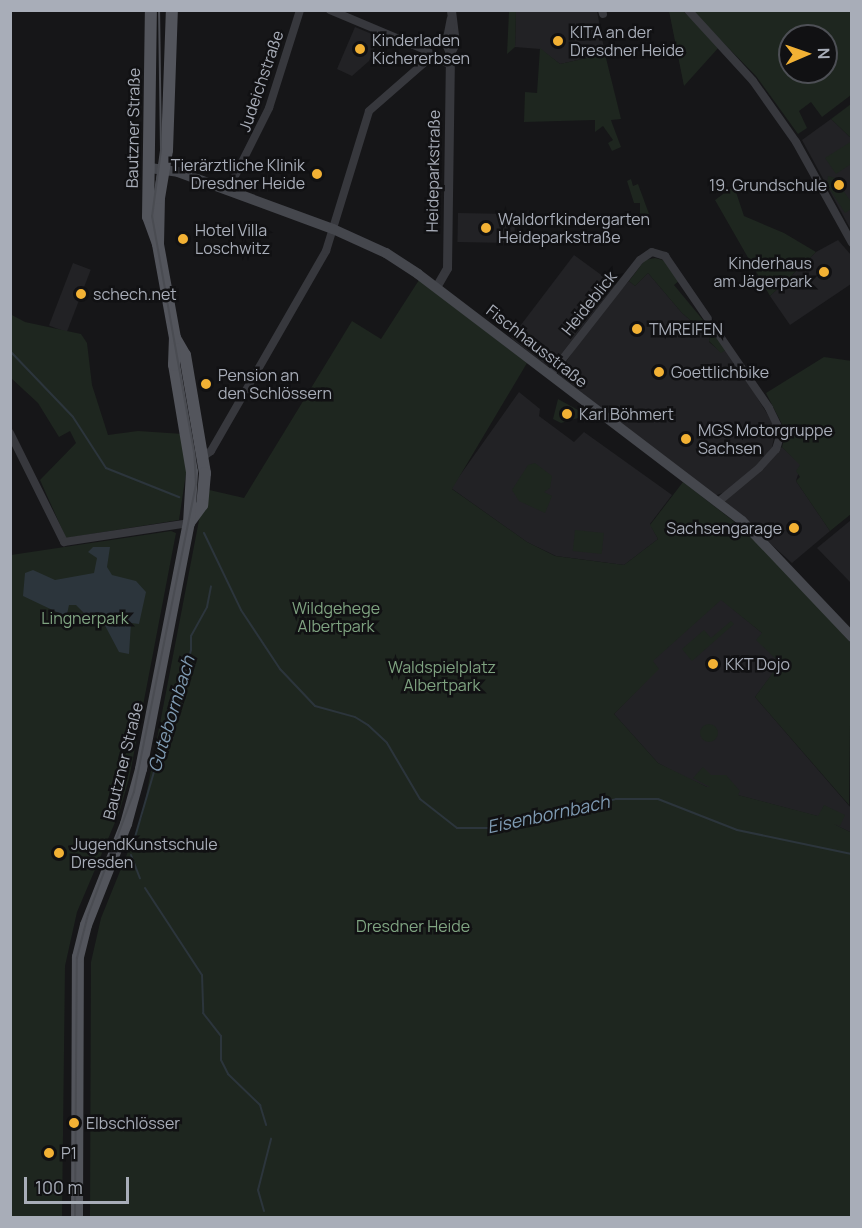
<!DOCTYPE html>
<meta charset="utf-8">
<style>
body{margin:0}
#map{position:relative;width:862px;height:1228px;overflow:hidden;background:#161618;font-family:Manrope,sans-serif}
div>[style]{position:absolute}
.built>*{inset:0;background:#222225;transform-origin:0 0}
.green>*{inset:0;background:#1e261f;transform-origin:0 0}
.round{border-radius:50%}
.water>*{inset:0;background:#2c353c}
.stream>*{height:2px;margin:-1px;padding:0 1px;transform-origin:1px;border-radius:1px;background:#2c353c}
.minor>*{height:8px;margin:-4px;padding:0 4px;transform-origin:4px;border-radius:4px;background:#37383d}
.tertiary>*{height:9px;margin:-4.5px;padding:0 4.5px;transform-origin:4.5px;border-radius:4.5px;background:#37383d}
.secondary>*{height:10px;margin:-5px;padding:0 5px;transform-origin:5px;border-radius:5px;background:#45474d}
.primary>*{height:12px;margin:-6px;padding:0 6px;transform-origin:6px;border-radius:6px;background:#53555c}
.tram>*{height:1.5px;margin:-0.75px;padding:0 0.75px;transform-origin:0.75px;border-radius:0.75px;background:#4a4c52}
.dots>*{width:16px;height:16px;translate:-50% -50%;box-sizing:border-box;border:3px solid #111113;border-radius:50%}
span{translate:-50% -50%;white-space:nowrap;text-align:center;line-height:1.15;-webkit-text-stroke:5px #111113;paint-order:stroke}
.poi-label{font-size:16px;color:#a8adb8}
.left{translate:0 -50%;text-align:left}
.right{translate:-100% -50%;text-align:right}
.street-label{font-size:16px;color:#a8adb8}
.park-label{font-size:16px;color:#7fa381}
.water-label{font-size:18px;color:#7f9bb3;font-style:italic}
.frame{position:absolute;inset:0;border:12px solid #a8adb8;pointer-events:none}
.north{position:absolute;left:778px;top:24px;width:60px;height:60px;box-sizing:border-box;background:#111113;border:2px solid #4d4f55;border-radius:50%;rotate:88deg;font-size:16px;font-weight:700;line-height:24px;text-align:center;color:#a8adb8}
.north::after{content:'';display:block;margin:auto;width:21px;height:27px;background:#f2b134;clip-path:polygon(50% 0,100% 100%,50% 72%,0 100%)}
.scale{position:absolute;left:24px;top:1177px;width:105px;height:27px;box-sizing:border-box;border:3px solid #a8adb8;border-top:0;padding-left:8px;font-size:18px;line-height:21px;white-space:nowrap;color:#a8adb8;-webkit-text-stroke:4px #111113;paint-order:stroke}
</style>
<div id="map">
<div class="built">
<i style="clip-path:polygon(516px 11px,597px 11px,605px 54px,560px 64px,540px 49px,515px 47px)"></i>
<i style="clip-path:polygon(355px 27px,379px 37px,369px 61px,352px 76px,337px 69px)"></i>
<i style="clip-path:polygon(831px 119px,851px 138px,851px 230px,802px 140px)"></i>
<i style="left:458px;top:213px;width:57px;height:29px;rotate:1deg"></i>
<i style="clip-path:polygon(838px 240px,851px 255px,851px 284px,790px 325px,770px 296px,816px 252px)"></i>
<i style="clip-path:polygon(574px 255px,615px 285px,556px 361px,547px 366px,511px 338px)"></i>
<i style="left:73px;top:263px;width:19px;height:67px;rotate:21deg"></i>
<i style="clip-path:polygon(648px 273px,682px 313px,710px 337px,709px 342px,721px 352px,727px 349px,776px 428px,772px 447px,776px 451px,782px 447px,801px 465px,796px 481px,830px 531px,792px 563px,724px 502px,730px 497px,725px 492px,714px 496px,558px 374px,594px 320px,629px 281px,635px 286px)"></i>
<i style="clip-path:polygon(519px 392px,540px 409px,539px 416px,574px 442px,584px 432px,672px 495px,650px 524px,658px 539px,624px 565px,556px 556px,527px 542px,451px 488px)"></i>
<i style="clip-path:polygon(851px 520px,851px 583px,817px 548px)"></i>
<i style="clip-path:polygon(721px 599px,762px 633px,781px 663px,755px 697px,851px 808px,850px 832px,817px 816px,707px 787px,680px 775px,658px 763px,614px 714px,658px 669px,652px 661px)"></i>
</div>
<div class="green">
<i style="clip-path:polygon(509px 11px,516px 11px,515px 47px,507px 54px)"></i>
<i style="clip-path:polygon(669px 11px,683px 11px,720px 46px,684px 86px)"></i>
<i style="clip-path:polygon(evenodd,692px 11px,851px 11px,851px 95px,822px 117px,811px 102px,799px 111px,807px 128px,798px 134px,756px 76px,692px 11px,790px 36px,826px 36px,826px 72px,790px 72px,790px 36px)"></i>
<i style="clip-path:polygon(540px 48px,560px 64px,605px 54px,621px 119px,611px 120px,612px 123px,621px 147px,612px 151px,608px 143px,613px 140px,603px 126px,595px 132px,595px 120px,524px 122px,525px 92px,537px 93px)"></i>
<i style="clip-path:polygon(851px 104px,851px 138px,831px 119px)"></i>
<i style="clip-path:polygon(852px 141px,851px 164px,836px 174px,825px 158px)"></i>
<i style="clip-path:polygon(828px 176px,835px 178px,851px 202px,851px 209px,845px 213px,827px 185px)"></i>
<i style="clip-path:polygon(631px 179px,633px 186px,638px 184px,649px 214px,640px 216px,640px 203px,634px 203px,627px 181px)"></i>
<i style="clip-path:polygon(734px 186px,744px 216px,784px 233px,816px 252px,770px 296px,715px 200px)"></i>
<i style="clip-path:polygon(655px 258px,666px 261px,680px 280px,674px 285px,727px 349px,721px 353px,709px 341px,710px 337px,682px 313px,648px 273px,635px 286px,629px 281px,645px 260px)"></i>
<i style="clip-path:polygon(419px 280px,527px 363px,452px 489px,527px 542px,555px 556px,624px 565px,658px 539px,650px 525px,683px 482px,754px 537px,851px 643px,849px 805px,755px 697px,780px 663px,756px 640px,762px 633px,721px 600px,653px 661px,659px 669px,614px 714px,658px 763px,707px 787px,710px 787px,693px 778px,703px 767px,711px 775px,726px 775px,740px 791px,738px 795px,818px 816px,824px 805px,845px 815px,840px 826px,834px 824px,852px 833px,851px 1217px,90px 1218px,91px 962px,101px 918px,142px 817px,205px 489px,244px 498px,352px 321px,381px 339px)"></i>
<i style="clip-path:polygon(10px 314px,25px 322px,81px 334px,87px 343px,92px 385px,108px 435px,138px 431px,183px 434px,188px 460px,179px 520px,66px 538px,40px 480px,76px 443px,70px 431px,59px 437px,38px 403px,11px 378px)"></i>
<i style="clip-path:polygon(824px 357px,852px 361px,851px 514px,830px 531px,796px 481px,800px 477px,796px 471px,800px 465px,782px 447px,786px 432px,766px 393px)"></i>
<i style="clip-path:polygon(558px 399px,578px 410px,578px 418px,561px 423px,553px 419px)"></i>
<i style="clip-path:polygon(535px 463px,552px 476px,550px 488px,544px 492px,552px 496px,545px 513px,519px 501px,512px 490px,528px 465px)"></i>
<i style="left:575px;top:530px;width:29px;height:21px;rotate:6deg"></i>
<i style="clip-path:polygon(171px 531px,176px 533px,129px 779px,119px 813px,77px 912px,65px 966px,62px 1217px,11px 1217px,11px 555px)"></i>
<i style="clip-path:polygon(731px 621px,734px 624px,692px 661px,682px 649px,704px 630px,711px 638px)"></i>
<i class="round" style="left:700px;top:724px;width:18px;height:18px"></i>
</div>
<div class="water">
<i style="clip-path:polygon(93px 547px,110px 547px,107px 567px,112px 575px,136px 581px,146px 592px,139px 624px,131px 623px,129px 654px,119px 652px,100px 616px,90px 619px,76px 605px,69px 605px,67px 614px,63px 615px,23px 596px,25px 573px,33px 570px,55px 580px,94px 573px,97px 558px,88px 552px)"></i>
</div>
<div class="stream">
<i style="left:10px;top:351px;width:91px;rotate:46.3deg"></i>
<i style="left:73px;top:417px;width:61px;rotate:57.1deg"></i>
<i style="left:106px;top:468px;width:79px;rotate:21.7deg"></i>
<i style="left:204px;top:533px;width:85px;rotate:64.3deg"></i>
<i style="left:241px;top:610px;width:71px;rotate:56.5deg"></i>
<i style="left:280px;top:669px;width:51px;rotate:46.6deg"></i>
<i style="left:315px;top:706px;width:41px;rotate:15.4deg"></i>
<i style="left:355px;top:717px;width:15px;rotate:32deg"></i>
<i style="left:368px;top:725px;width:26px;rotate:43deg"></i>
<i style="left:387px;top:743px;width:65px;rotate:59.5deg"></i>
<i style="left:420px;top:799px;width:47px;rotate:38.1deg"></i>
<i style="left:457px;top:828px;width:40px"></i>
<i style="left:497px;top:828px;width:36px;rotate:-23deg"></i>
<i style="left:530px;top:814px;width:46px;rotate:-5deg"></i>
<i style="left:576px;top:810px;width:41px;rotate:-15.4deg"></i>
<i style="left:616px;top:799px;width:42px"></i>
<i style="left:658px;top:799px;width:85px;rotate:21.4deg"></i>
<i style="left:737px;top:830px;width:117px;rotate:11.8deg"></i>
<i style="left:133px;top:844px;width:136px;rotate:-73.8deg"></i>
<i style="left:171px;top:713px;width:9px;rotate:-49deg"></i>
<i style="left:177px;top:706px;width:58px;rotate:-76deg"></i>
<i style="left:191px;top:650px;width:14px;rotate:-90deg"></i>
<i style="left:191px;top:636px;width:33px;rotate:-61deg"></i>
<i style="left:207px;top:607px;width:21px;rotate:-79deg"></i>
<i style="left:131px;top:855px;width:25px;rotate:69deg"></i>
<i style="left:145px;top:888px;width:104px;rotate:56.8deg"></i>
<i style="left:202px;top:975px;width:38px;rotate:88deg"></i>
<i style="left:203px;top:1013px;width:29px;rotate:52deg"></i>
<i style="left:221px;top:1036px;width:24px;rotate:90deg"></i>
<i style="left:221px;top:1060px;width:16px;rotate:63deg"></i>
<i style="left:228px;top:1074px;width:45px;rotate:44.1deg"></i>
<i style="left:260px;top:1105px;width:21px;rotate:73deg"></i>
<i style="left:264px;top:1211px;width:22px;rotate:-106deg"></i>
<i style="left:258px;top:1190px;width:53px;rotate:-75.7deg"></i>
<i style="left:262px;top:1218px;width:1px;rotate:-90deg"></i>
</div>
<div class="minor">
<i style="left:330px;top:10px;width:103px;rotate:22.8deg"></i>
<i style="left:425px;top:50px;width:29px;rotate:31deg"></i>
<i style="left:602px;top:10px;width:4px;rotate:76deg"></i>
<i style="left:688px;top:10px;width:96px;rotate:47.5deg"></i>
<i style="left:753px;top:81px;width:75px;rotate:54.8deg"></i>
<i style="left:796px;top:142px;width:115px;rotate:61deg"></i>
<i style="left:228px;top:190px;width:92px;rotate:-63.4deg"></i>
<i style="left:269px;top:108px;width:103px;rotate:-72.4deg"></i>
<i style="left:550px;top:375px;width:146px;rotate:-52deg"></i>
<i style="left:640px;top:260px;width:14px;rotate:-34deg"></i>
<i style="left:652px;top:252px;width:14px;rotate:17deg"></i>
<i style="left:665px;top:256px;width:184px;rotate:55.6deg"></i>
<i style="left:769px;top:408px;width:28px;rotate:64deg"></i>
<i style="left:781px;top:433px;width:17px;rotate:107deg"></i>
<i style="left:776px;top:449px;width:25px;rotate:132deg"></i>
<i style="left:759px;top:468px;width:53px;rotate:140.3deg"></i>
<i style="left:10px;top:433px;width:122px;rotate:63.6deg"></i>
<i style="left:64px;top:542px;width:126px;rotate:-8.6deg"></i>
<i style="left:201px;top:458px;width:12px;rotate:-35deg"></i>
<i style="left:211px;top:451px;width:231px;rotate:-60.1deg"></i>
<i style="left:326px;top:251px;width:146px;rotate:-72.9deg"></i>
<i style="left:369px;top:111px;width:82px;rotate:-41.1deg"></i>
</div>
<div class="tertiary">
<i style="left:450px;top:53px;width:11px;rotate:-63deg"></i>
<i style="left:455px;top:43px;width:33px;rotate:-97deg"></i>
<i style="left:436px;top:287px;width:22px;rotate:-60deg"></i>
<i style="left:447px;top:268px;width:215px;rotate:-89.2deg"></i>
<i style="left:450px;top:53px;width:11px;rotate:-112deg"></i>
<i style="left:446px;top:43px;width:25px;rotate:-79deg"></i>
</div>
<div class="secondary">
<i style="left:150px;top:168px;width:28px;rotate:8deg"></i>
<i style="left:178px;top:172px;width:165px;rotate:20.2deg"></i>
<i style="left:333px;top:229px;width:58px;rotate:24.4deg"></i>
<i style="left:386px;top:253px;width:38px;rotate:33deg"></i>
<i style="left:418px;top:274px;width:407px;rotate:37.3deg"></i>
<i style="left:742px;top:521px;width:160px;rotate:46.5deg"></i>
</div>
<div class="primary">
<i style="left:158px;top:244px;width:46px;rotate:-88.8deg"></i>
<i style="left:159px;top:198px;width:49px;rotate:-80.5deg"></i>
<i style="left:167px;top:150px;width:140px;rotate:-88deg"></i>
<i style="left:175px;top:338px;width:20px;rotate:60deg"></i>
<i style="left:185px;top:355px;width:120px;rotate:80.4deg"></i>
<i style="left:205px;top:473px;width:32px;rotate:95deg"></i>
<i style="left:202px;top:505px;width:22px;rotate:126deg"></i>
<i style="left:77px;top:1218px;width:261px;rotate:-89.8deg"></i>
<i style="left:78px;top:957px;width:33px;rotate:-76deg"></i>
<i style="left:86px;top:925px;width:109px;rotate:-68.4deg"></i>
<i style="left:126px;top:824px;width:57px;rotate:-74.7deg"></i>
<i style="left:141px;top:769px;width:251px;rotate:-79deg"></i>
<i style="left:189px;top:523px;width:51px;rotate:-86.6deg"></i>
<i style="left:192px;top:472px;width:109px;rotate:-99.5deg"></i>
<i style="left:174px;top:365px;width:27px;rotate:-88deg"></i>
<i style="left:175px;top:338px;width:96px;rotate:-100.3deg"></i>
<i style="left:158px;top:244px;width:29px;rotate:-110deg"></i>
<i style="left:148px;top:217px;width:207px;rotate:-89.2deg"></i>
</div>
<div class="tram">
<i style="left:75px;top:1218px;width:260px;rotate:-89.6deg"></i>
<i style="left:77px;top:958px;width:44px;rotate:-75.7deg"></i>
<i style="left:88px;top:915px;width:131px;rotate:-69.5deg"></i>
<i style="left:134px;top:792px;width:313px;rotate:-78.6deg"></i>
<i style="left:196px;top:485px;width:33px;rotate:-93deg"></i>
<i style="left:194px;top:452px;width:239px;rotate:-100.1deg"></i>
<i style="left:152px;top:217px;width:68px;rotate:-82.3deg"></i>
<i style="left:161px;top:150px;width:140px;rotate:-90.8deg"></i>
</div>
<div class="dots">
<i style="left:558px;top:41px;background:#f2b134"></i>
<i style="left:360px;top:49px;background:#f2b134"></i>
<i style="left:317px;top:174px;background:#f2b134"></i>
<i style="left:839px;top:185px;background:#f2b134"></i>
<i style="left:486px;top:228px;background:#f2b134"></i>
<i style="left:183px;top:239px;background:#f2b134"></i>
<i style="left:824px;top:272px;background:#f2b134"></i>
<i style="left:81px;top:294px;background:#f2b134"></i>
<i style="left:637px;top:329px;background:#f2b134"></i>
<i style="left:659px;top:372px;background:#f2b134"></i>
<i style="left:206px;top:384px;background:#f2b134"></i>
<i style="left:567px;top:414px;background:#f2b134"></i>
<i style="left:686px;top:439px;background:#f2b134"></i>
<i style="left:794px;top:528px;background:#f2b134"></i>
<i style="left:713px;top:664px;background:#f2b134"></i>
<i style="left:59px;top:853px;background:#f2b134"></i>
<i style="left:74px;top:1123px;background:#f2b134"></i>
<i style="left:49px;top:1153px;background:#f2b134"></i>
</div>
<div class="poi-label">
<span class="left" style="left:570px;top:41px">KITA an der<br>Dresdner Heide</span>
<span class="left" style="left:372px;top:49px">Kinderladen<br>Kichererbsen</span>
<span class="right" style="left:305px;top:174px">Tierärztliche Klinik<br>Dresdner Heide</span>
<span class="right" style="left:827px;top:185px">19. Grundschule</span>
<span class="left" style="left:498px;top:228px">Waldorfkindergarten<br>Heideparkstraße</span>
<span class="left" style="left:195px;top:239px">Hotel Villa<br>Loschwitz</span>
<span class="right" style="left:812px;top:272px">Kinderhaus<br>am Jägerpark</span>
<span class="left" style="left:93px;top:294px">schech.net</span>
<span class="left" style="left:649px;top:329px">TMREIFEN</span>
<span class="left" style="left:671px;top:372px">Goettlichbike</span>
<span class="left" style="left:218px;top:384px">Pension an<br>den Schlössern</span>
<span class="left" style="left:579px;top:414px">Karl Böhmert</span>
<span class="left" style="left:698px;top:439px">MGS Motorgruppe<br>Sachsen</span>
<span class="right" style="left:782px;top:528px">Sachsengarage</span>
<span class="left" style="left:725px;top:664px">KKT Dojo</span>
<span class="left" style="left:71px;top:853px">JugendKunstschule<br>Dresden</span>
<span class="left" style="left:86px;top:1123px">Elbschlösser</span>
<span class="left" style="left:61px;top:1153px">P1</span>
</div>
<div class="street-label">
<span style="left:261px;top:81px;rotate:-71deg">Judeichstraße</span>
<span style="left:133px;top:128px;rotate:-89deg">Bautzner Straße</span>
<span style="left:433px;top:171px;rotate:-89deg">Heideparkstraße</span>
<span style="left:589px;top:303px;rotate:-51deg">Heideblick</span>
<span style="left:537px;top:346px;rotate:38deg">Fischhausstraße</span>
<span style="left:123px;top:761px;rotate:-76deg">Bautzner Straße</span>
</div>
<div class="park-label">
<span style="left:336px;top:617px">Wildgehege<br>Albertpark</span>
<span style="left:85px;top:618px">Lingnerpark</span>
<span style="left:442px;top:676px">Waldspielplatz<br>Albertpark</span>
<span style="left:413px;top:926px">Dresdner Heide</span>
</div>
<div class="water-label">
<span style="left:171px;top:714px;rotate:-73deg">Gutebornbach</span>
<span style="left:548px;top:814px;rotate:-12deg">Eisenbornbach</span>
</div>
<div class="frame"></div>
<div class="north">N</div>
<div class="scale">100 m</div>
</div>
